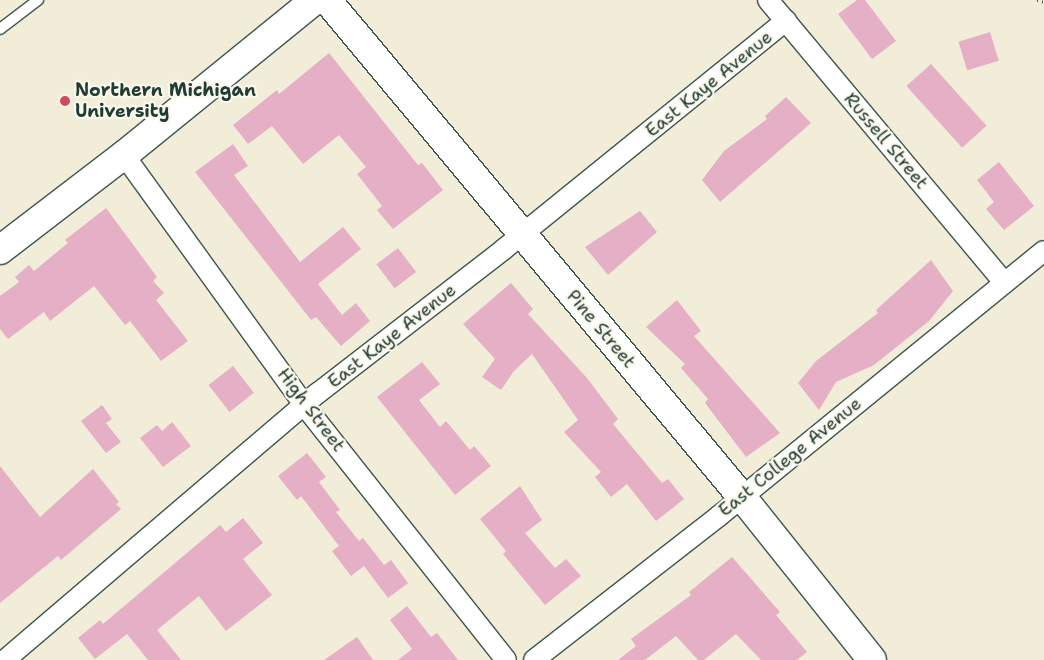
<!DOCTYPE html>
<style>
body{margin:0}
#map{position:relative;width:1044px;height:660px;overflow:hidden;background:#f2edd8;font-family:"Shantell Sans",sans-serif}
div>[style]{position:absolute}
.building>*{inset:0;background:#e5afc6;transform-origin:0 0}
.path>*{height:3px;margin-top:-1.5px;transform-origin:0;background:repeating-linear-gradient(90deg,#3f574d 0 1px,transparent 0 5px)}
.roads{filter:drop-shadow(1px 0 #3f574d) drop-shadow(-1px 0 #3f574d) drop-shadow(0 1px #3f574d) drop-shadow(0 -1px #3f574d)}
.lane>*{height:10px;margin:-5px;padding:0 5px;transform-origin:5px;border-radius:5px;background:#fff}
.street>*{height:20px;margin:-10px;padding:0 10px;transform-origin:10px;border-radius:10px;background:#fff}
.secondary>*{height:28px;margin:-14px;padding:0 14px;transform-origin:14px;border-radius:14px;background:#fff}
.dots>*{width:14px;height:14px;translate:-50% -50%;box-sizing:border-box;border:2px solid #fbf7ec;border-radius:50%}
span{translate:-50% -50%;white-space:nowrap;text-align:center;line-height:1.15;-webkit-text-stroke:4.5px #fbf7ec;paint-order:stroke}
.street-label{font-size:18px;color:#1f3d34}
.poi-label{font-size:18px;color:#1f3d34;font-weight:700}
.left{translate:0 -50%;text-align:left}
</style>
<div id="map">
<div class="building">
<i style="clip-path:polygon(857px 0,865px 0,896px 41px,872px 59px,838px 14px)"></i>
<i style="left:990px;top:32px;width:30px;height:33px;rotate:73deg"></i>
<i style="clip-path:polygon(329px 53px,418px 165px,422px 163px,443px 190px,393px 229px,377px 210px,382px 206px,357px 174px,366px 167px,339px 135px,303px 164px,272px 126px,248px 144px,233px 125px,277px 90px,279px 94px)"></i>
<i style="left:931px;top:64px;width:83px;height:33px;rotate:48deg"></i>
<i style="clip-path:polygon(786px 97px,811px 123px,720px 202px,702px 180px,724px 151px,767px 119px,765px 116px)"></i>
<i style="clip-path:polygon(233px 144px,248px 166px,234px 175px,300px 262px,343px 227px,361px 249px,318px 284px,342px 315px,356px 303px,370px 321px,341px 346px,316px 317px,311px 320px,195px 172px)"></i>
<i style="clip-path:polygon(999px 162px,1034px 206px,1004px 230px,986px 209px,994px 202px,977px 180px)"></i>
<i style="clip-path:polygon(106px 208px,157px 277px,153px 281px,164px 293px,156px 300px,188px 341px,161px 361px,130px 321px,125px 325px,94px 286px,50px 321px,44px 312px,8px 339px,0 329px,0 296px,19px 282px,15px 277px,29px 265px,34px 271px,68px 243px,65px 240px)"></i>
<i style="clip-path:polygon(640px 211px,657px 232px,608px 275px,585px 247px)"></i>
<i style="left:398px;top:248px;width:30px;height:27px;rotate:53deg"></i>
<i style="clip-path:polygon(931px 260px,953px 291px,929px 321px,874px 365px,836px 382px,819px 410px,798px 383px,816px 361px,878px 313px,876px 310px)"></i>
<i style="clip-path:polygon(511px 283px,533px 309px,528px 314px,587px 378px,618px 419px,613px 424px,662px 483px,668px 479px,684px 499px,656px 521px,627px 484px,611px 497px,595px 477px,601px 472px,564px 432px,578px 420px,532px 354px,514px 371px,501px 390px,482px 377px,495px 359px,463px 324px)"></i>
<i style="clip-path:polygon(677px 300px,701px 331px,694px 336px,780px 433px,746px 457px,705px 403px,708px 399px,681px 368px,685px 364px,646px 327px)"></i>
<i style="clip-path:polygon(422px 362px,440px 384px,419px 400px,440px 427px,446px 421px,470px 450px,474px 446px,491px 466px,455px 495px,377px 397px)"></i>
<i style="left:233px;top:366px;width:34px;height:31px;rotate:52deg"></i>
<i style="clip-path:polygon(102px 405px,112px 419px,106px 423px,121px 442px,106px 453px,81px 421px)"></i>
<i style="clip-path:polygon(172px 422px,191px 446px,163px 467px,140px 438px,157px 425px,162px 431px)"></i>
<i style="clip-path:polygon(307px 453px,326px 477px,319px 482px,340px 510px,336px 512px,359px 541px,363px 538px,384px 565px,391px 560px,408px 583px,388px 598px,364px 566px,351px 576px,332px 551px,339px 546px,301px 496px,297px 500px,278px 476px)"></i>
<i style="clip-path:polygon(0 466px,40px 517px,93px 469px,119px 502px,116px 504px,121px 509px,61px 560px,58px 556px,0 603px)"></i>
<i style="clip-path:polygon(520px 486px,542px 520px,525px 533px,555px 568px,566px 559px,581px 576px,545px 605px,503px 554px,506px 551px,480px 519px)"></i>
<i style="clip-path:polygon(243px 518px,263px 543px,243px 559px,272px 595px,226px 631px,199px 596px,157px 630px,181px 660px,148px 660px,127px 634px,95px 659px,78px 638px,100px 620px,103px 624px,220px 525px,226px 532px)"></i>
<i style="clip-path:polygon(732px 557px,780px 612px,776px 615px,807px 652px,797px 660px,761px 660px,736px 634px,704px 660px,698px 660px,676px 636px,645px 660px,618px 660px,636px 646px,631px 639px,691px 595px,689px 592px)"></i>
<i style="clip-path:polygon(407px 606px,431px 637px,437px 633px,458px 660px,398px 660px,412px 649px,390px 620px)"></i>
<i style="clip-path:polygon(357px 637px,373px 660px,324px 660px)"></i>
</div>
<div class="path">
<i style="left:1037px;top:0;width:7px;rotate:16deg"></i>
</div>
<div class="roads">
<div class="lane">
<i style="left:0;top:29px;width:48px;rotate:-37.3deg"></i>
</div>
<div class="street">
<i style="left:768px;top:0;width:368px;rotate:50.1deg"></i>
<i style="left:124px;top:155px;width:308px;rotate:54.2deg"></i>
<i style="left:304px;top:405px;width:325px;rotate:51.6deg"></i>
<i style="left:5px;top:660px;width:411px;rotate:-40.5deg"></i>
<i style="left:318px;top:393px;width:235px;rotate:-37.7deg"></i>
<i style="left:504px;top:249px;width:363px;rotate:-39deg"></i>
<i style="left:534px;top:660px;width:234px;rotate:-37.9deg"></i>
<i style="left:719px;top:516px;width:419px;rotate:-39.2deg"></i>
</div>
<div class="secondary">
<i style="left:327px;top:0;width:647px;rotate:50.14deg"></i>
<i style="left:742px;top:497px;width:208px;rotate:51.4deg"></i>
<i style="left:0;top:250px;width:156px;rotate:-37.5deg"></i>
<i style="left:124px;top:155px;width:246px;rotate:-39.1deg"></i>
</div>
</div>
<div class="dots">
<i style="left:65px;top:101px;background:#d1495b"></i>
</div>
<div class="street-label">
<span style="left:709px;top:84px;rotate:-39deg">East Kaye Avenue</span>
<span style="left:886px;top:141px;rotate:50deg">Russell Street</span>
<span style="left:601px;top:329px;rotate:50deg">Pine Street</span>
<span style="left:392px;top:336px;rotate:-38deg">East Kaye Avenue</span>
<span style="left:311px;top:410px;rotate:53deg">High Street</span>
<span style="left:790px;top:457px;rotate:-39deg">East College Avenue</span>
</div>
<div class="poi-label">
<span class="left" style="left:75px;top:101px">Northern Michigan<br>University</span>
</div>
</div>
